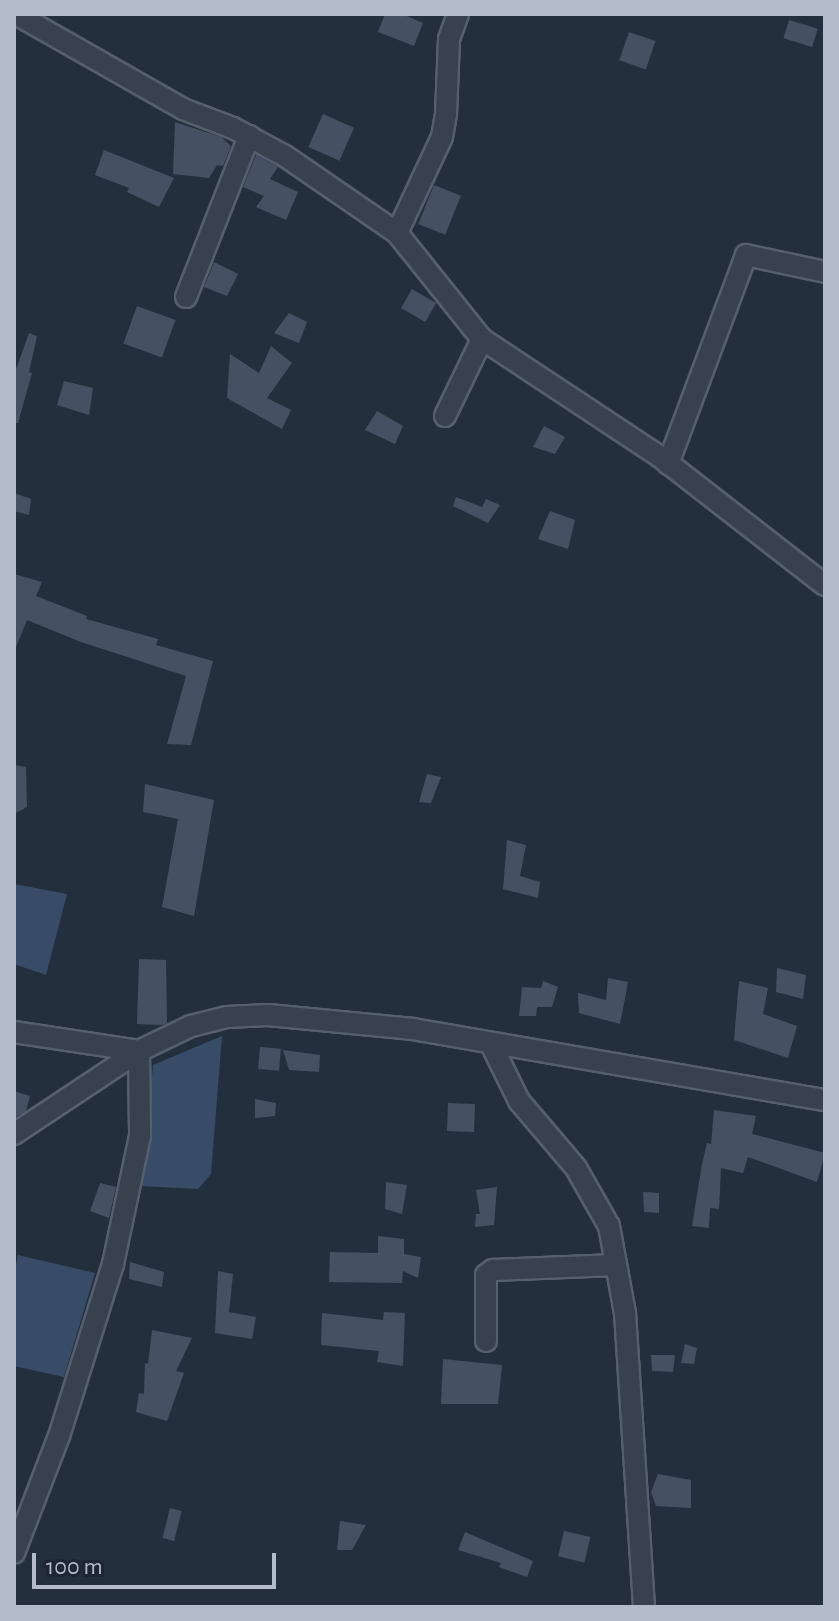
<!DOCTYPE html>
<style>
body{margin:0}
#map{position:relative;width:839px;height:1621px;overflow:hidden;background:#242f3e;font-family:"Alegreya Sans",sans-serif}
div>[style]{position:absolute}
.water>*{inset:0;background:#394c67}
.building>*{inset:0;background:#455162;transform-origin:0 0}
.roads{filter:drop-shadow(2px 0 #565f6c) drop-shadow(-2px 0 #565f6c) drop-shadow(0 2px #565f6c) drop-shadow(0 -2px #565f6c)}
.street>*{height:20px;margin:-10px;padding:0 10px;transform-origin:10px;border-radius:10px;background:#38414e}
span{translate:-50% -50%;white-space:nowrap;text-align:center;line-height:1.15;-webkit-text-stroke:6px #1d2633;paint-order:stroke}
.frame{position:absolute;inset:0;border:16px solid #b4bcc9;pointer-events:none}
.scale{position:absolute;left:32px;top:1553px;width:244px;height:36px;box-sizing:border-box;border:4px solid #b4bcc9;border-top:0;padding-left:10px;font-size:24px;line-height:28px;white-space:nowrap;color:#b4bcc9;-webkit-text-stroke:6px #1d2633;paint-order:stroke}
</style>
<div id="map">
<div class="water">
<i style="clip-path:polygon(14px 884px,67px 894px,46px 975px,14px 964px)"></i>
<i style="clip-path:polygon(222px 1036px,211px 1174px,198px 1189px,142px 1186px,153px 1065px)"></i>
<i style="clip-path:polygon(18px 1255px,95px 1273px,64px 1377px,14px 1366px,14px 1274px)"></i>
</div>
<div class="building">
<i style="clip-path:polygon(385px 14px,402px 14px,423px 23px,414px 46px,378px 32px)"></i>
<i style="left:789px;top:20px;width:30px;height:19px;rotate:17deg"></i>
<i style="left:629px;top:32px;width:28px;height:30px;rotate:19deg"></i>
<i style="left:323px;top:114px;width:34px;height:36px;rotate:24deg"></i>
<i style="clip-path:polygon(175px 122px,221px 137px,231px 146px,223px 166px,217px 165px,209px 178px,173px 174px)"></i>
<i style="clip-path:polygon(104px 150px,174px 178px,159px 207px,127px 192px,129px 188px,95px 175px)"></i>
<i style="clip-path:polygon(256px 155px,278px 167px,270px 179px,298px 192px,286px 220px,256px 207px,264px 196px,243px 187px)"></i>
<i style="left:434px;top:185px;width:29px;height:42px;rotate:22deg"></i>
<i style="clip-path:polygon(214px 262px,238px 274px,227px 296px,204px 287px)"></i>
<i style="left:412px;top:289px;width:28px;height:22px;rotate:30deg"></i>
<i style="left:137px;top:306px;width:41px;height:40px;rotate:20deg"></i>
<i style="clip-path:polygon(289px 313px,307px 322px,299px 343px,274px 333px)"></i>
<i style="clip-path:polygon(29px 333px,37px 336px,29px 372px,32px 373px,18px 423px,14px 423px,14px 375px)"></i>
<i style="clip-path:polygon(271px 346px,292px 363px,267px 398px,291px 410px,282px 429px,227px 398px,230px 354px,259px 373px)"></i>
<i style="clip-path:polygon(64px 381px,93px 388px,89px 415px,57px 405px)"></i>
<i style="clip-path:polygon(377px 411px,403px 426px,395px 444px,365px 430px)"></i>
<i style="clip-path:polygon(544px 426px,565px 437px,555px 454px,533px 447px)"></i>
<i style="clip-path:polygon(14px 493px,31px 499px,29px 515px,14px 511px)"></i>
<i style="clip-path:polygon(456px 497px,482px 507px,486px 499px,500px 505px,488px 523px,453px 506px)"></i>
<i style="clip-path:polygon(550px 511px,575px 520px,568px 549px,538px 539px)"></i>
<i style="clip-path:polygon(14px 574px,42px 582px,36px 596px,87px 616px,86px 619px,158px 639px,156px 645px,213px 661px,191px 745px,167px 744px,186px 676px,81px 642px,27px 620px,14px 652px)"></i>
<i style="clip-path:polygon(14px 765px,26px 767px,27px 807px,14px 814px)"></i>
<i style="clip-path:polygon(427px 774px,441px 777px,431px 803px,419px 802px)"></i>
<i style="clip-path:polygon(145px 784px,214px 800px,194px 916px,162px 907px,178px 819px,143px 812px)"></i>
<i style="clip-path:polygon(507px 840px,526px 845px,520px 876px,540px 882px,538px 898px,503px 889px)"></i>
<i style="clip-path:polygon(139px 959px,166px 960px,167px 1023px,163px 1025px,137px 1024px)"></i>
<i style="clip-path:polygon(777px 968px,806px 975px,803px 999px,776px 992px)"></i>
<i style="clip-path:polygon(608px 978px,628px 982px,620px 1024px,579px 1013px,578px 993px,606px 1000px)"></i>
<i style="clip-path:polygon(543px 981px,558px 987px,552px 1007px,537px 1007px,536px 1016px,519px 1016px,522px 987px,541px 988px)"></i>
<i style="clip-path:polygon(739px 981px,768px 988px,763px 1014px,797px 1026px,788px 1058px,734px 1040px)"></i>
<i style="left:260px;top:1047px;width:21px;height:22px;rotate:5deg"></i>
<i style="clip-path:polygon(283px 1050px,320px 1055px,319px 1072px,289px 1070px)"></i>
<i style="clip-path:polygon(14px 1091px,30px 1096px,26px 1111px,14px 1118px)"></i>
<i style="clip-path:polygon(255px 1099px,276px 1103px,275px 1116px,255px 1118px)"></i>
<i style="left:448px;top:1103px;width:27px;height:28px;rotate:2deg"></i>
<i style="clip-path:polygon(714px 1110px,756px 1116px,752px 1134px,825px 1153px,817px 1182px,748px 1157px,743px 1173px,721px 1168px,719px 1209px,710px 1208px,709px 1228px,692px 1226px,702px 1164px,707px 1143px,711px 1144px)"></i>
<i style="clip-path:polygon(386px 1182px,407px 1185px,402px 1214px,385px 1209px)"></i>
<i style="clip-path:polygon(100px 1183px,116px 1187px,109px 1218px,90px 1211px)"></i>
<i style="clip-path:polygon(497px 1187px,494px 1225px,475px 1227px,476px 1214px,480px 1214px,476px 1190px)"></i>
<i style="clip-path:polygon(643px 1192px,659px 1193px,659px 1213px,644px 1212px)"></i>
<i style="clip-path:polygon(378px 1236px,404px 1239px,404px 1254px,421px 1257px,418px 1278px,403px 1271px,402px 1283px,329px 1282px,330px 1252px,378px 1253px)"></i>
<i style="clip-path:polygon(130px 1262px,164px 1272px,162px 1287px,129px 1279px)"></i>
<i style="clip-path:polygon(218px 1271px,233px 1274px,229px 1312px,256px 1317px,252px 1339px,215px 1333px)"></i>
<i style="clip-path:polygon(384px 1312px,405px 1313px,403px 1366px,377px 1362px,379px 1351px,321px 1345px,322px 1313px,383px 1320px)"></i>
<i style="clip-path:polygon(152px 1330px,192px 1338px,176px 1371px,184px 1373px,167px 1421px,136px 1412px,139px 1393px,144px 1394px,145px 1363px,148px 1364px)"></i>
<i style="clip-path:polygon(685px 1344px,697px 1348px,694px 1364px,681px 1363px)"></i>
<i style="clip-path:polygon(651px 1355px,675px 1355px,673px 1372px,652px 1371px)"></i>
<i style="clip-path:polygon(443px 1359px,502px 1365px,498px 1404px,441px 1404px)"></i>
<i style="clip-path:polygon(658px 1474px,691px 1480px,691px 1508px,656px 1506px,651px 1492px)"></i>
<i style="left:170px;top:1508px;width:12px;height:31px;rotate:14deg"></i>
<i style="clip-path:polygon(340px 1521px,366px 1525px,352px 1550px,337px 1550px)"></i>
<i style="left:564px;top:1531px;width:27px;height:26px;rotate:13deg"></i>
<i style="clip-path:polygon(465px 1532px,533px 1561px,527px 1577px,499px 1567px,501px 1563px,458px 1550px)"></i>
</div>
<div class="roads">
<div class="street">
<i style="left:16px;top:14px;width:192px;rotate:29.6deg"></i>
<i style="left:183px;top:109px;width:53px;rotate:20.8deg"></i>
<i style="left:233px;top:128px;width:59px;rotate:28.3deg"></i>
<i style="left:285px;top:156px;width:136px;rotate:34.5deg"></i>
<i style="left:397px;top:233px;width:136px;rotate:51.3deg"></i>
<i style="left:482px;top:339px;width:212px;rotate:33.5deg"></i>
<i style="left:659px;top:456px;width:210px;rotate:37.9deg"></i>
<i style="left:397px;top:233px;width:106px;rotate:-64.9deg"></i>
<i style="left:442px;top:137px;width:23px;rotate:-80deg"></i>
<i style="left:446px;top:114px;width:75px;rotate:-87.7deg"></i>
<i style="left:449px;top:39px;width:27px;rotate:-70deg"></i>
<i style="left:186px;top:297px;width:173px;rotate:-68.6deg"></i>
<i style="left:445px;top:416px;width:85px;rotate:-64.3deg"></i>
<i style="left:668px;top:464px;width:223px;rotate:-69.5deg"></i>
<i style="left:746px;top:255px;width:81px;rotate:12.1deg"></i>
<i style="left:14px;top:1032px;width:126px;rotate:8.6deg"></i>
<i style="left:139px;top:1051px;width:85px;rotate:89.3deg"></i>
<i style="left:140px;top:1136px;width:131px;rotate:101.9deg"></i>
<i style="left:113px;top:1264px;width:180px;rotate:107.4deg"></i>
<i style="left:59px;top:1436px;width:125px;rotate:111deg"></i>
<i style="left:491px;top:1044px;width:64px;rotate:63.8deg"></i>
<i style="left:519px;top:1101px;width:88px;rotate:49.6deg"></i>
<i style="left:576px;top:1168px;width:67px;rotate:60.4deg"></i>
<i style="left:609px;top:1226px;width:88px;rotate:79.6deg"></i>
<i style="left:625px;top:1313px;width:295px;rotate:86.3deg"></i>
<i style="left:14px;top:1134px;width:150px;rotate:-33.6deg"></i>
<i style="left:139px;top:1051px;width:58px;rotate:-25.7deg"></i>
<i style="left:191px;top:1026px;width:37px;rotate:-14deg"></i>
<i style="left:227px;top:1017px;width:41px;rotate:-2.8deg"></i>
<i style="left:268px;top:1015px;width:146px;rotate:5.5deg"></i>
<i style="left:413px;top:1029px;width:418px;rotate:9.8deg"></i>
<i style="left:486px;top:1341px;width:66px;rotate:-90deg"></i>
<i style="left:486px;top:1275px;width:9px;rotate:-36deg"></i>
<i style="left:493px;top:1270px;width:123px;rotate:-2.3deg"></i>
</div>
</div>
<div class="frame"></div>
<div class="scale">100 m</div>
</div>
